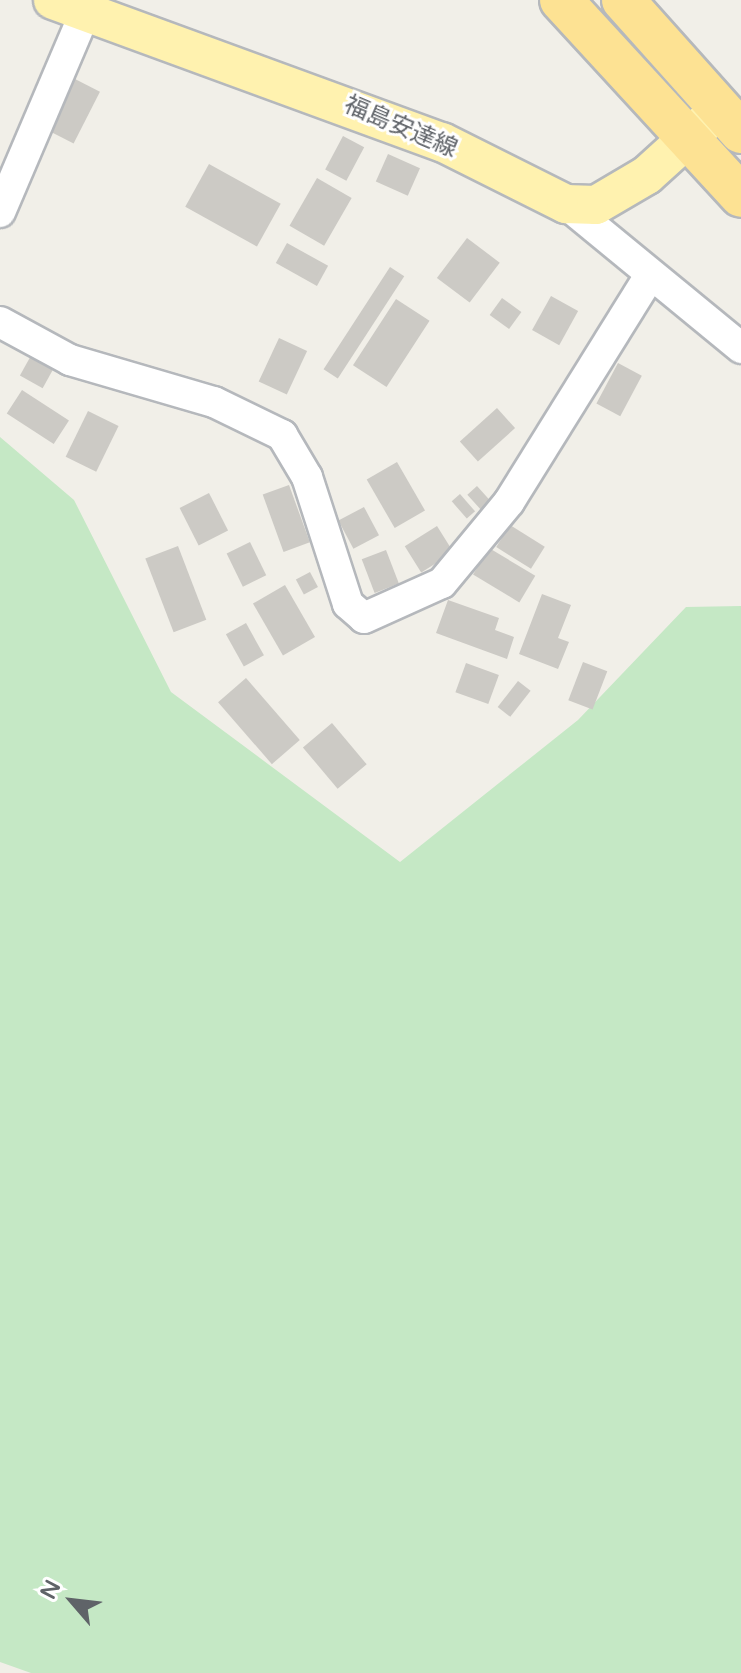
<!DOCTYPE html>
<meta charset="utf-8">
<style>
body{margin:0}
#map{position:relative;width:741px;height:1673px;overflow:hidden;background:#f1efe8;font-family:"Varela Round","Noto Sans JP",sans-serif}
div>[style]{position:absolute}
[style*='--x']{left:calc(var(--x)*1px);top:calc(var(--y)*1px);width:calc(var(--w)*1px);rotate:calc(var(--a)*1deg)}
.green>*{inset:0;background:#c5e8c5}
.building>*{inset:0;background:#cccac5;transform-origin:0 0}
.roads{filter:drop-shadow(2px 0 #b5b8bc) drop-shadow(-2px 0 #b5b8bc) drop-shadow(0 2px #b5b8bc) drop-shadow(0 -2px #b5b8bc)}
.minor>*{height:30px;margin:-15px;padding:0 15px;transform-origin:15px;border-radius:15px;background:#fff}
.major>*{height:38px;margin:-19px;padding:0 19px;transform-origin:19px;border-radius:19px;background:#fff2af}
.highway>*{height:42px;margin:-21px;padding:0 21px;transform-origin:21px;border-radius:21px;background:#fde293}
span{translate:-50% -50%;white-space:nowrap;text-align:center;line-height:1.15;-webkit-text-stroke:6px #fff;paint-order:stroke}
.street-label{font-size:24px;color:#5f6368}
.north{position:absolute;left:32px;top:1561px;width:80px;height:80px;-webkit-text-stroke:6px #fff;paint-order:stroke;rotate:298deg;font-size:22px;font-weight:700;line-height:32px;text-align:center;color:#5f6368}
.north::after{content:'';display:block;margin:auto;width:28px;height:36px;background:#5f6368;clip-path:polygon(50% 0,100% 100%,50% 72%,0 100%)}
</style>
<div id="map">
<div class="green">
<div style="clip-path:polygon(0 437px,74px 500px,171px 692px,400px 862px,578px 720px,686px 607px,741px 606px,741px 1673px,31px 1673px,0 1662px)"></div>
</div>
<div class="building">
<div style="left:75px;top:79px;width:28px;height:58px;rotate:27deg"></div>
<div style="left:343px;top:136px;width:24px;height:38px;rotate:28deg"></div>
<div style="left:388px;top:154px;width:35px;height:30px;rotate:24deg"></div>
<div style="left:209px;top:164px;width:82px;height:49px;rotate:29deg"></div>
<div style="left:317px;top:178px;width:40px;height:55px;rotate:30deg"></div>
<div style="left:467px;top:238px;width:41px;height:50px;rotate:37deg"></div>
<div style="left:287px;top:243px;width:47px;height:23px;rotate:29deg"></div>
<div style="left:390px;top:267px;width:17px;height:122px;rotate:33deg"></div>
<div style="left:551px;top:296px;width:31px;height:39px;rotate:29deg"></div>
<div style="left:502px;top:298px;width:24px;height:21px;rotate:36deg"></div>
<div style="left:396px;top:299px;width:40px;height:79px;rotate:33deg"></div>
<div style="left:279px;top:338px;width:31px;height:48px;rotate:25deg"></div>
<div style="left:33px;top:352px;width:26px;height:27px;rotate:29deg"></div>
<div style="left:618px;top:363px;width:27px;height:46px;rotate:28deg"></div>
<div style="left:22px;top:390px;width:56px;height:28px;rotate:33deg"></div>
<div style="left:497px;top:408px;width:27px;height:50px;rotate:48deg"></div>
<div style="left:88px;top:411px;width:34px;height:51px;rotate:26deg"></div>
<div style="left:397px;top:462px;width:56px;height:35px;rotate:60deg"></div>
<div style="left:289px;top:485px;width:61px;height:28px;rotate:70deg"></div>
<div style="left:477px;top:486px;width:28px;height:13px;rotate:48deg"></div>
<div style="left:209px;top:493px;width:42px;height:33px;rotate:63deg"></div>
<div style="left:460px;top:494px;width:23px;height:11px;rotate:49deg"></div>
<div style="left:364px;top:507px;width:32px;height:29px;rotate:62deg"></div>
<div style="left:510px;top:525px;width:41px;height:26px;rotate:32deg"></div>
<div style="left:437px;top:526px;width:31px;height:38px;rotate:58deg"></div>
<div style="left:250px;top:542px;width:37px;height:26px;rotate:64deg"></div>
<div style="left:178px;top:546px;width:79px;height:35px;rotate:69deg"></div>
<div style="left:489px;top:548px;width:54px;height:31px;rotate:31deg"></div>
<div style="left:386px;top:550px;width:36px;height:26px;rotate:69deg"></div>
<div style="left:310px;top:572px;width:17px;height:16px;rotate:62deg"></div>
<div style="left:285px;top:585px;width:60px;height:37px;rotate:60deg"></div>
<div style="clip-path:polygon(542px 594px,571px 605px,558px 638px,569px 642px,558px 669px,519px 654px)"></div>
<div style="clip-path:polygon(448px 600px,499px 618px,495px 630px,514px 637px,507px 659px,436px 633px)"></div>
<div style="left:246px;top:623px;width:37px;height:23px;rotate:61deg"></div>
<div style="left:583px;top:662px;width:26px;height:41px;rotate:21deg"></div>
<div style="left:466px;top:663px;width:35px;height:31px;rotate:20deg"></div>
<div style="left:246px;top:678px;width:82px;height:37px;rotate:49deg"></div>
<div style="left:518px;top:681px;width:16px;height:33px;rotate:38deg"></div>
<div style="left:332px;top:723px;width:54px;height:38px;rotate:50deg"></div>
</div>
<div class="roads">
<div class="minor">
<div style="--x:566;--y:204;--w:227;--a:39.4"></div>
<div style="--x:0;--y:212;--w:220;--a:-66.9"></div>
<div style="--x:0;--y:322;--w:80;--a:28.5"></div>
<div style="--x:70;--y:360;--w:150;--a:16.3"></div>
<div style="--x:214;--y:402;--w:76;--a:25.9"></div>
<div style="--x:282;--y:435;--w:49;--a:59.2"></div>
<div style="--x:307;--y:477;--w:133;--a:72.1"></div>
<div style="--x:348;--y:604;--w:21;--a:41"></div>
<div style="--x:364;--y:618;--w:85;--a:-24.2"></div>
<div style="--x:442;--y:583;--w:105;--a:-50.4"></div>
<div style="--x:509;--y:502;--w:265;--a:-58.1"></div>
</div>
<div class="major">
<div style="--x:53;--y:0;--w:414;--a:20.1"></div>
<div style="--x:442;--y:142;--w:139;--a:26.6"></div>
<div style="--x:566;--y:204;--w:30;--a:2"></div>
<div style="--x:596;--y:205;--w:59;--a:-30.5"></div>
<div style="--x:647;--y:175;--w:100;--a:-42.2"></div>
</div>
<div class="highway">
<div style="--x:561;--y:0;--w:266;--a:47.4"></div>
<div style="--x:623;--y:0;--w:177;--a:48.2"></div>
</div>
</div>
<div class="street-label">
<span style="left:401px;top:127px;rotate:23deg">福島安達線</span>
</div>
<div class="north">N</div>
</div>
